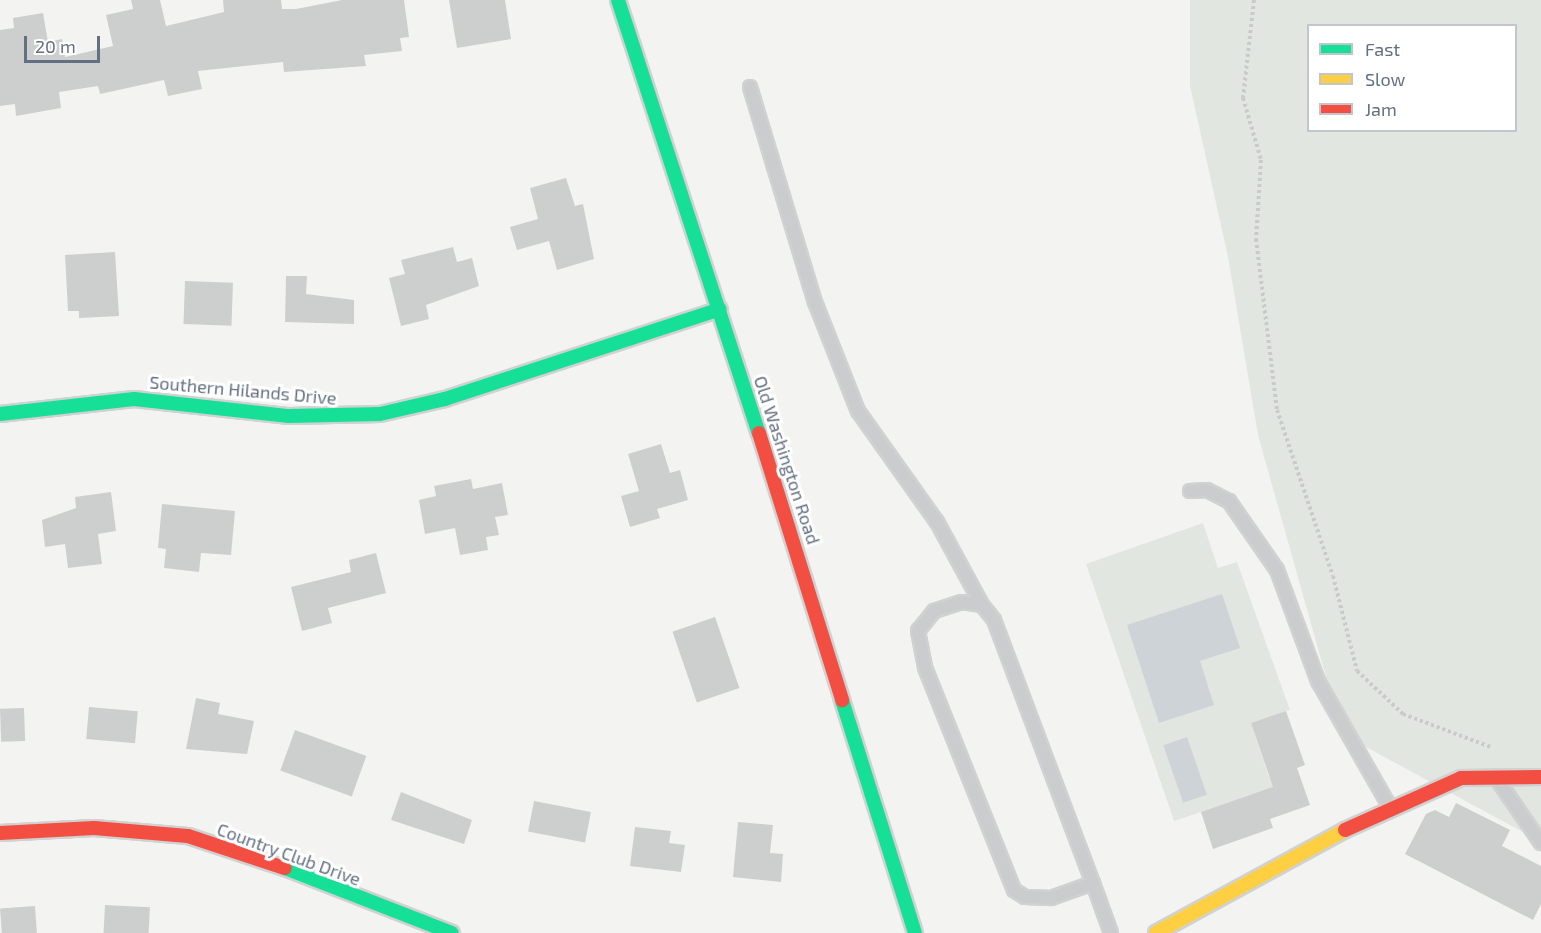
<!DOCTYPE html>
<style>
body{margin:0}
#map{position:relative;width:1541px;height:933px;overflow:hidden;background:#f3f4f1;font-family:"Exo 2",sans-serif}
div>[style]{position:absolute}
[style*='--x']{left:calc(var(--x)*1px);top:calc(var(--y)*1px);width:calc(var(--w)*1px);rotate:calc(var(--a)*1deg)}
.green>*{inset:0;background:#e2e6e0}
.water>*{inset:0;background:#cdd3d7;transform-origin:0 0}
.building>*{inset:0;background:#cdcfcf;transform-origin:0 0}
.path>*{height:4px;margin-top:-2px;transform-origin:0;background:repeating-linear-gradient(90deg,#c9caca 0 3px,transparent 0 6px)}
.roads{filter:drop-shadow(2px 0 #d0d2d1) drop-shadow(-2px 0 #d0d2d1) drop-shadow(0 2px #d0d2d1) drop-shadow(0 -2px #d0d2d1)}
.lane>*{height:12px;margin:-6px;padding:0 6px;transform-origin:6px;border-radius:6px;background:#cbcccd}
.fast>*{height:14px;margin:-7px;padding:0 7px;transform-origin:7px;border-radius:7px;background:#16e098}
.slow>*{height:14px;margin:-7px;padding:0 7px;transform-origin:7px;border-radius:7px;background:#ffcf43}
.jam>*{height:14px;margin:-7px;padding:0 7px;transform-origin:7px;border-radius:7px;background:#f24e42}
span{translate:-50% -50%;white-space:nowrap;text-align:center;line-height:1.15;-webkit-text-stroke:6px #fff;paint-order:stroke}
.street-label{font-size:18px;color:#637082}
.legend{position:absolute;left:1307px;top:24px;width:210px;height:108px;box-sizing:border-box;background:#fff;border:2px solid #c1c6cd;margin:0;padding:8px 10px;list-style:none;font-size:18px;color:#637082}
.legend li{display:flex;align-items:center;gap:12px;height:30px}
.legend b{width:30px;border:2px solid #c1c6cd}
.scale{position:absolute;left:24px;top:36px;width:76px;height:27px;box-sizing:border-box;border:3px solid #637082;border-top:0;padding-left:8px;font-size:18px;line-height:21px;white-space:nowrap;color:#637082;-webkit-text-stroke:4px #fff;paint-order:stroke}
</style>
<div id="map">
<div class="green">
<div style="clip-path:polygon(evenodd,1190px 0,1541px 0,1541px 842px,1342px 734px,1258px 435px,1228px 257px,1190px 86px,1190px 0,1308px 26px,1516px 26px,1516px 130px,1308px 130px,1308px 26px)"></div>
<div style="clip-path:polygon(1203px 523px,1218px 568px,1237px 562px,1290px 710px,1251px 723px,1269px 777px,1285px 792px,1260px 792px,1174px 821px,1086px 564px)"></div>
</div>
<div class="water">
<div style="clip-path:polygon(1222px 594px,1240px 648px,1200px 661px,1214px 705px,1159px 723px,1127px 625px)"></div>
<div style="left:1187px;top:737px;width:61px;height:25px;rotate:71deg"></div>
</div>
<div class="building">
<div style="clip-path:polygon(131px 0,160px 0,166px 26px,224px 12px,223px 0,281px 0,282px 9px,296px 9px,342px 0,404px 0,409px 37px,400px 38px,402px 51px,364px 55px,366px 66px,284px 72px,283px 62px,198px 71px,202px 89px,168px 96px,164px 80px,100px 94px,98px 86px,59px 92px,61px 108px,16px 116px,15px 104px,0 106px,0 30px,14px 28px,13px 18px,43px 13px,48px 42px,62px 39px,65px 57px,113px 46px,106px 15px,133px 9px)"></div>
<div style="clip-path:polygon(449px 0,505px 0,511px 39px,457px 48px)"></div>
<div style="clip-path:polygon(566px 178px,575px 206px,583px 204px,594px 259px,557px 270px,549px 241px,517px 250px,510px 227px,538px 219px,530px 188px)"></div>
<div style="clip-path:polygon(453px 247px,457px 262px,472px 258px,479px 286px,426px 305px,429px 319px,401px 326px,389px 278px,405px 274px,401px 260px)"></div>
<div style="clip-path:polygon(115px 252px,119px 316px,79px 318px,79px 311px,68px 311px,65px 255px)"></div>
<div style="clip-path:polygon(286px 276px,307px 276px,306px 294px,354px 300px,354px 324px,285px 322px)"></div>
<div style="left:185px;top:281px;width:48px;height:43px;rotate:2deg"></div>
<div style="clip-path:polygon(661px 444px,670px 473px,680px 470px,688px 500px,657px 509px,660px 518px,630px 527px,621px 496px,639px 491px,628px 454px)"></div>
<div style="clip-path:polygon(471px 479px,473px 489px,502px 483px,508px 515px,495px 517px,499px 535px,486px 537px,488px 550px,460px 555px,455px 528px,425px 534px,419px 500px,436px 496px,434px 486px)"></div>
<div style="clip-path:polygon(111px 492px,116px 531px,98px 534px,102px 564px,68px 568px,65px 544px,45px 547px,42px 520px,76px 508px,75px 497px)"></div>
<div style="clip-path:polygon(162px 504px,235px 511px,231px 555px,201px 553px,199px 572px,164px 568px,166px 549px,158px 548px)"></div>
<div style="clip-path:polygon(376px 553px,386px 593px,328px 608px,332px 623px,302px 631px,291px 587px,351px 572px,349px 560px)"></div>
<div style="left:715px;top:617px;width:75px;height:45px;rotate:71deg"></div>
<div style="clip-path:polygon(196px 698px,220px 703px,218px 714px,254px 721px,247px 754px,186px 749px)"></div>
<div style="left:89px;top:707px;width:49px;height:32px;rotate:5deg"></div>
<div style="left:24px;top:708px;width:33px;height:24px;rotate:88deg"></div>
<div style="clip-path:polygon(1286px 711px,1305px 765px,1297px 768px,1310px 805px,1270px 819px,1273px 828px,1213px 849px,1201px 812px,1273px 787px,1251px 723px)"></div>
<div style="left:295px;top:730px;width:76px;height:43px;rotate:20deg"></div>
<div style="clip-path:polygon(401px 792px,472px 820px,464px 844px,391px 820px)"></div>
<div style="left:534px;top:801px;width:58px;height:31px;rotate:11deg"></div>
<div style="clip-path:polygon(1456px 803px,1510px 830px,1502px 846px,1541px 866px,1541px 904px,1533px 920px,1405px 854px,1426px 814px,1435px 810px,1449px 817px)"></div>
<div style="clip-path:polygon(738px 822px,773px 825px,770px 853px,783px 854px,781px 882px,733px 877px)"></div>
<div style="clip-path:polygon(635px 827px,671px 831px,669px 843px,685px 845px,681px 872px,630px 866px)"></div>
<div style="left:105px;top:905px;width:45px;height:28px;rotate:3deg"></div>
<div style="left:35px;top:906px;width:27px;height:35px;rotate:86deg"></div>
</div>
<div class="path">
<div style="--x:1254;--y:0;--w:99;--a:96.4"></div>
<div style="--x:1243;--y:98;--w:65;--a:73.8"></div>
<div style="--x:1261;--y:160;--w:79;--a:93.6"></div>
<div style="--x:1256;--y:239;--w:172;--a:83"></div>
<div style="--x:1277;--y:410;--w:175;--a:71.4"></div>
<div style="--x:1333;--y:576;--w:98;--a:75.8"></div>
<div style="--x:1357;--y:671;--w:63;--a:43.1"></div>
<div style="--x:1403;--y:714;--w:94;--a:20.6"></div>
</div>
<div class="roads">
<div class="lane">
<div style="--x:750;--y:87;--w:225;--a:73.2"></div>
<div style="--x:815;--y:302;--w:117;--a:68.5"></div>
<div style="--x:858;--y:411;--w:136;--a:54.6"></div>
<div style="--x:937;--y:522;--w:94;--a:61.5"></div>
<div style="--x:1190;--y:491;--w:17;--a:-3"></div>
<div style="--x:1207;--y:490;--w:25;--a:27"></div>
<div style="--x:1229;--y:501;--w:84;--a:55.2"></div>
<div style="--x:1277;--y:570;--w:118;--a:69.7"></div>
<div style="--x:1318;--y:681;--w:147;--a:60.3"></div>
<div style="--x:1499;--y:782;--w:74;--a:55.5"></div>
<div style="--x:1093;--y:883;--w:45;--a:160.3"></div>
<div style="--x:1051;--y:898;--w:26;--a:-178"></div>
<div style="--x:1025;--y:897;--w:13;--a:-148"></div>
<div style="--x:1014;--y:890;--w:240;--a:-111.8"></div>
<div style="--x:925;--y:667;--w:37;--a:-101"></div>
<div style="--x:918;--y:631;--w:26;--a:-51"></div>
<div style="--x:934;--y:611;--w:29;--a:-18"></div>
<div style="--x:962;--y:602;--w:20;--a:9"></div>
<div style="--x:982;--y:605;--w:19;--a:51"></div>
<div style="--x:994;--y:620;--w:281;--a:69.4"></div>
<div style="--x:1093;--y:883;--w:53;--a:70.2"></div>
</div>
<div class="fast">
<div style="--x:618;--y:0;--w:455;--a:72"></div>
<div style="--x:0;--y:414;--w:135;--a:-6.4"></div>
<div style="--x:134;--y:399;--w:156;--a:6.3"></div>
<div style="--x:289;--y:416;--w:91;--a:-1.3"></div>
<div style="--x:380;--y:414;--w:67;--a:-13"></div>
<div style="--x:445;--y:399;--w:289;--a:-18.1"></div>
<div style="--x:842;--y:700;--w:244;--a:72.6"></div>
<div style="--x:285;--y:868;--w:179;--a:21.3"></div>
</div>
<div class="slow">
<div style="--x:1156;--y:933;--w:215;--a:-28.6"></div>
</div>
<div class="jam">
<div style="--x:759;--y:433;--w:280;--a:72.7"></div>
<div style="--x:1345;--y:830;--w:127;--a:-24.1"></div>
<div style="--x:1461;--y:778;--w:80;--a:-0.7"></div>
<div style="--x:0;--y:833;--w:94;--a:-3"></div>
<div style="--x:94;--y:828;--w:94;--a:4.9"></div>
<div style="--x:188;--y:836;--w:102;--a:18.3"></div>
</div>
</div>
<div class="street-label">
<span style="left:243px;top:390px;rotate:5deg">Southern Hilands Drive</span>
<span style="left:787px;top:460px;rotate:72deg">Old Washington Road</span>
<span style="left:289px;top:854px;rotate:20deg">Country Club Drive</span>
</div>
<ul class="legend">
<li><b style="height:8px;background:#16e098"></b>Fast</li>
<li><b style="height:8px;background:#ffcf43"></b>Slow</li>
<li><b style="height:8px;background:#f24e42"></b>Jam</li>
</ul>
<div class="scale">20 m</div>
</div>
